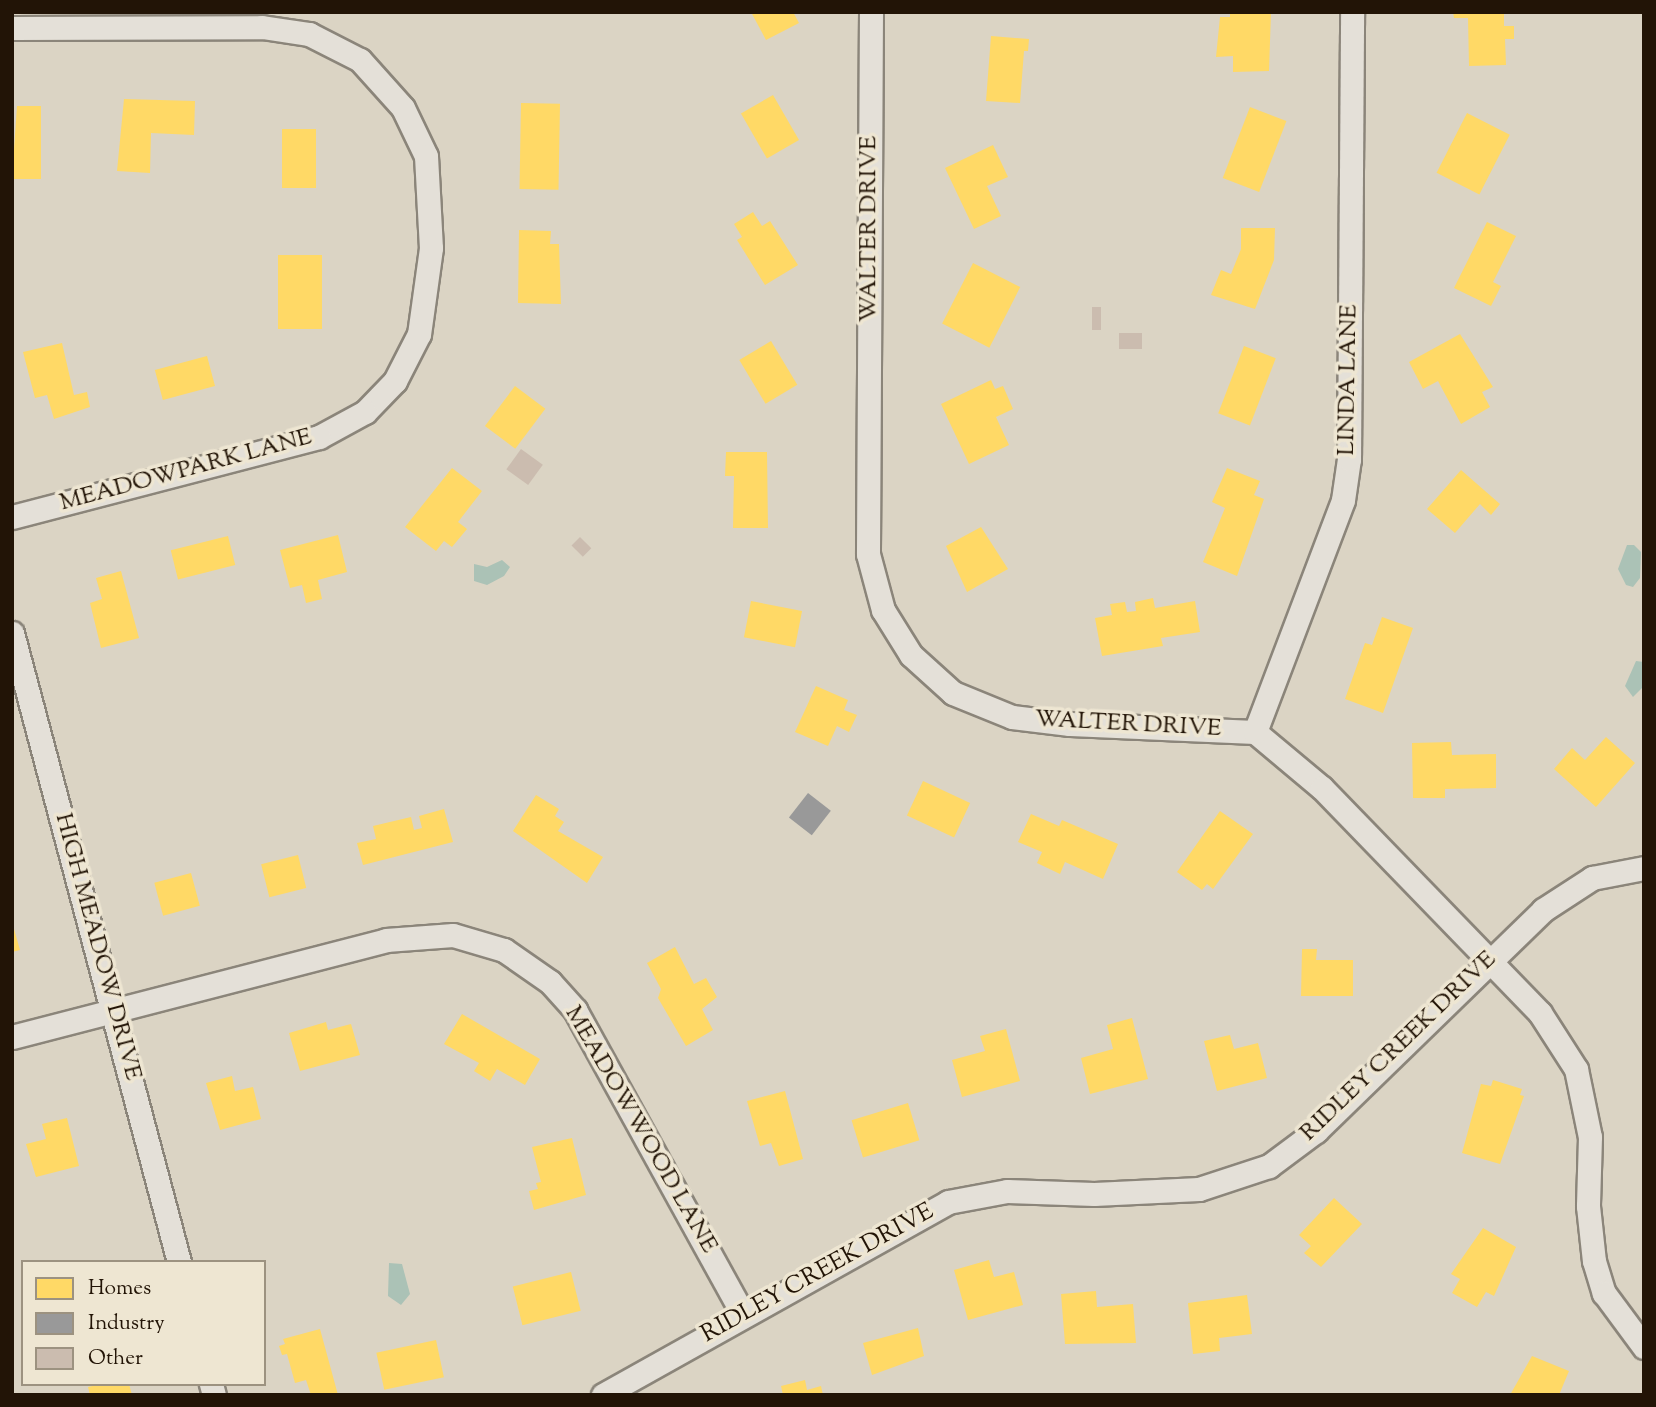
<!DOCTYPE html>
<style>
body{margin:0}
#map{position:relative;width:1656px;height:1407px;overflow:hidden;background:#dbd4c4;font-family:"Sorts Mill Goudy",serif}
div>[style]{position:absolute}
[style*='--x']{left:calc(var(--x)*1px);top:calc(var(--y)*1px);width:calc(var(--w)*1px);rotate:calc(var(--a)*1deg)}
.water>*{inset:0;background:#abc2b6}
.homes>*{inset:0;background:#ffd966;transform-origin:0 0}
.industry>*{inset:0;background:#999;transform-origin:0 0}
.building>*{inset:0;background:#cbbcaf;transform-origin:0 0}
.roads{filter:drop-shadow(2px 0 #8b857a) drop-shadow(-2px 0 #8b857a) drop-shadow(0 2px #8b857a) drop-shadow(0 -2px #8b857a)}
.minor>*{height:23px;margin:-11.5px;padding:0 11.5px;transform-origin:11.5px;border-radius:11.5px;background:#e4e0d8}
span{translate:-50% -50%;white-space:nowrap;text-align:center;line-height:1.15;-webkit-text-stroke:7px #eee6d2;paint-order:stroke}
.street-label{font-size:24px;color:#221406}
.frame{position:absolute;inset:0;border:14px solid #221406;pointer-events:none}
.legend{position:absolute;left:21px;top:1260px;width:245px;height:126px;box-sizing:border-box;background:#eee6d2;border:2px solid #9c9280;margin:0;padding:9px 12px;list-style:none;font-size:21px;color:#221406}
.legend li{display:flex;align-items:center;gap:14px;height:35px}
.legend b{width:35px;border:2px solid #9c9280}
</style>
<div id="map">
<div class="water">
<div style="clip-path:polygon(1627px 545px,1634px 545px,1641px 552px,1640px 578px,1633px 587px,1626px 585px,1618px 569px)"></div>
<div style="clip-path:polygon(502px 560px,510px 567px,504px 576px,487px 585px,474px 581px,474px 564px,487px 567px)"></div>
<div style="clip-path:polygon(1636px 661px,1644px 662px,1644px 686px,1633px 697px,1625px 686px)"></div>
<div style="clip-path:polygon(389px 1263px,402px 1264px,410px 1294px,401px 1305px,388px 1296px)"></div>
</div>
<div class="homes">
<div style="clip-path:polygon(751px 12px,793px 12px,799px 23px,766px 40px)"></div>
<div style="clip-path:polygon(1230px 12px,1271px 12px,1269px 71px,1233px 72px,1233px 56px,1216px 57px,1220px 17px,1230px 17px)"></div>
<div style="clip-path:polygon(1453px 12px,1504px 12px,1504px 26px,1514px 26px,1514px 39px,1505px 39px,1506px 65px,1469px 66px,1468px 18px,1454px 18px)"></div>
<div style="clip-path:polygon(991px 36px,1029px 39px,1028px 51px,1024px 51px,1020px 103px,986px 101px)"></div>
<div style="left:773px;top:95px;width:52px;height:37px;rotate:60deg"></div>
<div style="clip-path:polygon(124px 99px,195px 101px,194px 135px,151px 133px,150px 173px,117px 171px)"></div>
<div style="left:521px;top:103px;width:39px;height:86px;rotate:1deg"></div>
<div style="clip-path:polygon(17px 106px,41px 106px,41px 179px,12px 179px)"></div>
<div style="left:1250px;top:107px;width:39px;height:76px;rotate:21deg"></div>
<div style="left:1467px;top:113px;width:48px;height:67px;rotate:27deg"></div>
<div style="left:282px;top:129px;width:34px;height:59px"></div>
<div style="clip-path:polygon(993px 145px,1008px 177px,987px 186px,1001px 216px,974px 229px,945px 168px)"></div>
<div style="clip-path:polygon(753px 212px,762px 226px,770px 221px,798px 265px,765px 285px,737px 240px,742px 237px,734px 224px)"></div>
<div style="clip-path:polygon(1487px 222px,1516px 236px,1493px 282px,1501px 286px,1491px 306px,1454px 288px)"></div>
<div style="clip-path:polygon(1241px 228px,1275px 228px,1274px 260px,1255px 309px,1211px 295px,1221px 270px,1231px 274px,1241px 249px)"></div>
<div style="clip-path:polygon(519px 230px,551px 231px,550px 244px,559px 244px,561px 304px,518px 303px)"></div>
<div style="left:278px;top:255px;width:44px;height:74px"></div>
<div style="left:973px;top:263px;width:53px;height:68px;rotate:27deg"></div>
<div style="clip-path:polygon(1460px 334px,1493px 387px,1482px 392px,1490px 407px,1461px 424px,1438px 381px,1423px 389px,1409px 362px)"></div>
<div style="left:771px;top:341px;width:51px;height:37px;rotate:59deg"></div>
<div style="clip-path:polygon(62px 343px,74px 395px,87px 392px,90px 407px,54px 419px,47px 395px,35px 398px,23px 352px)"></div>
<div style="left:1244px;top:346px;width:34px;height:72px;rotate:21deg"></div>
<div style="left:207px;top:356px;width:31px;height:54px;rotate:75deg"></div>
<div style="clip-path:polygon(991px 380px,995px 389px,1003px 386px,1013px 409px,996px 417px,1009px 445px,969px 464px,941px 404px)"></div>
<div style="left:515px;top:386px;width:38px;height:50px;rotate:37deg"></div>
<div style="clip-path:polygon(726px 452px,767px 452px,768px 528px,733px 528px,734px 476px,725px 476px)"></div>
<div style="clip-path:polygon(452px 468px,482px 491px,458px 522px,467px 529px,452px 547px,444px 541px,436px 551px,405px 527px)"></div>
<div style="clip-path:polygon(1227px 468px,1260px 481px,1254px 495px,1264px 499px,1237px 576px,1203px 562px,1225px 508px,1212px 502px)"></div>
<div style="clip-path:polygon(1461px 470px,1500px 504px,1491px 515px,1480px 504px,1455px 533px,1427px 509px)"></div>
<div style="clip-path:polygon(981px 527px,1008px 569px,967px 592px,946px 546px)"></div>
<div style="clip-path:polygon(338px 535px,347px 572px,318px 580px,322px 599px,306px 603px,302px 585px,290px 588px,280px 550px)"></div>
<div style="left:228px;top:536px;width:30px;height:59px;rotate:76deg"></div>
<div style="clip-path:polygon(121px 571px,139px 638px,101px 648px,90px 603px,102px 599px,96px 578px)"></div>
<div style="clip-path:polygon(1153px 598px,1155px 608px,1195px 601px,1200px 632px,1161px 638px,1163px 646px,1102px 656px,1095px 618px,1112px 615px,1110px 604px,1125px 602px,1127px 612px,1136px 611px,1135px 602px)"></div>
<div style="left:751px;top:601px;width:52px;height:37px;rotate:11deg"></div>
<div style="clip-path:polygon(1382px 617px,1413px 628px,1383px 713px,1345px 699px,1365px 643px,1372px 645px)"></div>
<div style="clip-path:polygon(816px 686px,848px 700px,844px 710px,857px 715px,849px 732px,837px 726px,828px 746px,795px 732px)"></div>
<div style="clip-path:polygon(1606px 737px,1635px 763px,1596px 807px,1554px 769px,1572px 748px,1585px 760px)"></div>
<div style="clip-path:polygon(1451px 742px,1452px 755px,1496px 754px,1496px 788px,1445px 789px,1445px 798px,1413px 798px,1412px 743px)"></div>
<div style="left:923px;top:781px;width:52px;height:38px;rotate:25deg"></div>
<div style="clip-path:polygon(536px 795px,559px 809px,555px 816px,564px 822px,558px 831px,603px 857px,587px 883px,513px 831px)"></div>
<div style="clip-path:polygon(444px 809px,453px 842px,363px 865px,357px 843px,376px 839px,373px 826px,411px 817px,414px 830px,422px 828px,419px 816px)"></div>
<div style="clip-path:polygon(1220px 811px,1253px 834px,1213px 889px,1207px 884px,1202px 890px,1177px 872px)"></div>
<div style="clip-path:polygon(1031px 814px,1059px 826px,1062px 820px,1118px 844px,1103px 879px,1065px 862px,1060px 874px,1037px 863px,1042px 852px,1018px 842px)"></div>
<div style="left:298px;top:855px;width:34px;height:38px;rotate:76deg"></div>
<div style="left:191px;top:873px;width:34px;height:38px;rotate:75deg"></div>
<div style="clip-path:polygon(12px 922px,20px 950px,12px 952px)"></div>
<div style="clip-path:polygon(675px 947px,694px 984px,706px 978px,717px 997px,702px 1009px,713px 1030px,686px 1046px,658px 998px,661px 989px,647px 963px)"></div>
<div style="clip-path:polygon(1302px 949px,1317px 949px,1316px 960px,1353px 960px,1353px 996px,1301px 996px)"></div>
<div style="clip-path:polygon(462px 1014px,540px 1059px,525px 1085px,497px 1069px,490px 1081px,474px 1071px,479px 1063px,444px 1044px)"></div>
<div style="clip-path:polygon(1132px 1018px,1148px 1079px,1090px 1094px,1081px 1058px,1113px 1049px,1107px 1025px)"></div>
<div style="clip-path:polygon(326px 1022px,328px 1030px,351px 1024px,360px 1055px,300px 1071px,289px 1033px)"></div>
<div style="clip-path:polygon(1006px 1029px,1020px 1081px,962px 1097px,952px 1060px,985px 1051px,980px 1036px)"></div>
<div style="clip-path:polygon(1230px 1035px,1234px 1049px,1258px 1043px,1267px 1078px,1217px 1091px,1204px 1041px)"></div>
<div style="clip-path:polygon(232px 1076px,235px 1091px,253px 1087px,261px 1119px,220px 1130px,206px 1083px)"></div>
<div style="clip-path:polygon(1493px 1080px,1522px 1089px,1520px 1095px,1524px 1096px,1500px 1164px,1462px 1153px,1481px 1084px,1491px 1086px)"></div>
<div style="clip-path:polygon(785px 1091px,803px 1159px,779px 1166px,771px 1143px,760px 1146px,747px 1101px)"></div>
<div style="left:908px;top:1103px;width:39px;height:59px;rotate:73deg"></div>
<div style="clip-path:polygon(67px 1118px,79px 1166px,36px 1177px,26px 1144px,46px 1139px,42px 1124px)"></div>
<div style="clip-path:polygon(572px 1138px,586px 1195px,534px 1210px,529px 1191px,538px 1189px,536px 1183px,541px 1182px,532px 1147px)"></div>
<div style="clip-path:polygon(1334px 1198px,1362px 1224px,1321px 1267px,1304px 1253px,1311px 1246px,1299px 1235px)"></div>
<div style="clip-path:polygon(1483px 1228px,1516px 1247px,1494px 1296px,1486px 1292px,1477px 1307px,1452px 1293px,1460px 1279px,1451px 1274px)"></div>
<div style="clip-path:polygon(989px 1260px,994px 1277px,1014px 1272px,1023px 1305px,968px 1320px,954px 1270px)"></div>
<div style="left:571px;top:1272px;width:40px;height:60px;rotate:76deg"></div>
<div style="clip-path:polygon(1096px 1291px,1097px 1307px,1133px 1304px,1136px 1343px,1065px 1344px,1061px 1294px)"></div>
<div style="clip-path:polygon(1247px 1295px,1252px 1334px,1219px 1338px,1220px 1351px,1193px 1354px,1188px 1303px)"></div>
<div style="clip-path:polygon(918px 1328px,924px 1356px,872px 1375px,863px 1343px)"></div>
<div style="clip-path:polygon(320px 1329px,338px 1395px,311px 1395px,306px 1380px,295px 1383px,287px 1354px,282px 1355px,279px 1346px,285px 1344px,283px 1339px)"></div>
<div style="left:436px;top:1340px;width:38px;height:61px;rotate:78deg"></div>
<div style="clip-path:polygon(1532px 1356px,1569px 1371px,1559px 1395px,1510px 1395px)"></div>
<div style="clip-path:polygon(805px 1380px,807px 1390px,821px 1386px,823px 1395px,783px 1395px,781px 1386px)"></div>
<div style="clip-path:polygon(102px 1384px,129px 1384px,132px 1395px,90px 1395px,88px 1387px)"></div>
</div>
<div class="industry">
<div style="left:808px;top:793px;width:29px;height:31px;rotate:38deg"></div>
</div>
<div class="building">
<div style="left:1092px;top:307px;width:9px;height:23px"></div>
<div style="left:1119px;top:333px;width:23px;height:16px"></div>
<div style="left:521px;top:449px;width:27px;height:25px;rotate:36deg"></div>
<div style="left:580px;top:537px;width:16px;height:12px;rotate:45deg"></div>
</div>
<div class="roads">
<div class="minor">
<div style="--x:871;--y:12;--w:542;--a:90.32"></div>
<div style="--x:868;--y:554;--w:58;--a:75"></div>
<div style="--x:883;--y:610;--w:53;--a:58.1"></div>
<div style="--x:911;--y:655;--w:57;--a:42.1"></div>
<div style="--x:953;--y:693;--w:64;--a:22.1"></div>
<div style="--x:1012;--y:717;--w:58;--a:6.9"></div>
<div style="--x:1070;--y:724;--w:185;--a:2.5"></div>
<div style="--x:1255;--y:732;--w:87;--a:39.9"></div>
<div style="--x:1322;--y:788;--w:313;--a:45.9"></div>
<div style="--x:1540;--y:1013;--w:67;--a:57.3"></div>
<div style="--x:1576;--y:1069;--w:69;--a:78.4"></div>
<div style="--x:1590;--y:1137;--w:69;--a:91.7"></div>
<div style="--x:1588;--y:1206;--w:55;--a:83.8"></div>
<div style="--x:1594;--y:1261;--w:34;--a:73"></div>
<div style="--x:1604;--y:1293;--w:67;--a:53.5"></div>
<div style="--x:12;--y:28;--w:250;--a:-0.2"></div>
<div style="--x:262;--y:27;--w:48;--a:8.5"></div>
<div style="--x:309;--y:34;--w:57;--a:27"></div>
<div style="--x:360;--y:60;--w:64;--a:48.1"></div>
<div style="--x:403;--y:108;--w:53;--a:64.4"></div>
<div style="--x:426;--y:156;--w:92;--a:86.9"></div>
<div style="--x:431;--y:248;--w:87;--a:97.9"></div>
<div style="--x:419;--y:334;--w:53;--a:117.1"></div>
<div style="--x:395;--y:381;--w:43;--a:134.1"></div>
<div style="--x:365;--y:412;--w:52;--a:151.5"></div>
<div style="--x:319;--y:437;--w:317;--a:165.4"></div>
<div style="--x:12;--y:633;--w:651;--a:75.13"></div>
<div style="--x:1255;--y:732;--w:248;--a:-69.2"></div>
<div style="--x:1343;--y:500;--w:41;--a:-81.7"></div>
<div style="--x:1349;--y:459;--w:447;--a:-89.6"></div>
<div style="--x:12;--y:1037;--w:386;--a:-14.5"></div>
<div style="--x:386;--y:940;--w:67;--a:-4.3"></div>
<div style="--x:453;--y:935;--w:53;--a:16.4"></div>
<div style="--x:504;--y:950;--w:56;--a:34.8"></div>
<div style="--x:550;--y:982;--w:38;--a:48"></div>
<div style="--x:575;--y:1010;--w:347;--a:61.1"></div>
<div style="--x:211;--y:1384;--w:11;--a:75"></div>
<div style="--x:603;--y:1395;--w:395;--a:-29.2"></div>
<div style="--x:948;--y:1202;--w:60;--a:-10.6"></div>
<div style="--x:1007;--y:1191;--w:87;--a:2"></div>
<div style="--x:1094;--y:1194;--w:105;--a:-2.7"></div>
<div style="--x:1199;--y:1189;--w:74;--a:-18.2"></div>
<div style="--x:1269;--y:1166;--w:59;--a:-36.7"></div>
<div style="--x:1316;--y:1131;--w:317;--a:-44.2"></div>
<div style="--x:1543;--y:910;--w:59;--a:-33.1"></div>
<div style="--x:1592;--y:878;--w:53;--a:-10.9"></div>
</div>
</div>
<div class="street-label">
<span style="left:870px;top:229px;rotate:-90deg">WALTER DRIVE</span>
<span style="left:1349px;top:380px;rotate:-89deg">LINDA LANE</span>
<span style="left:186px;top:471px;rotate:-15deg">MEADOWPARK LANE</span>
<span style="left:1128px;top:725px;rotate:3deg">WALTER DRIVE</span>
<span style="left:97px;top:947px;rotate:75deg">HIGH MEADOW DRIVE</span>
<span style="left:1399px;top:1047px;rotate:-44deg">RIDLEY CREEK DRIVE</span>
<span style="left:640px;top:1130px;rotate:60deg">MEADOWWOOD LANE</span>
<span style="left:818px;top:1274px;rotate:-29deg">RIDLEY CREEK DRIVE</span>
</div>
<div class="frame"></div>
<ul class="legend">
<li><b style="height:19px;background:#ffd966"></b>Homes</li>
<li><b style="height:19px;background:#999"></b>Industry</li>
<li><b style="height:19px;background:#cbbcaf"></b>Other</li>
</ul>
</div>
